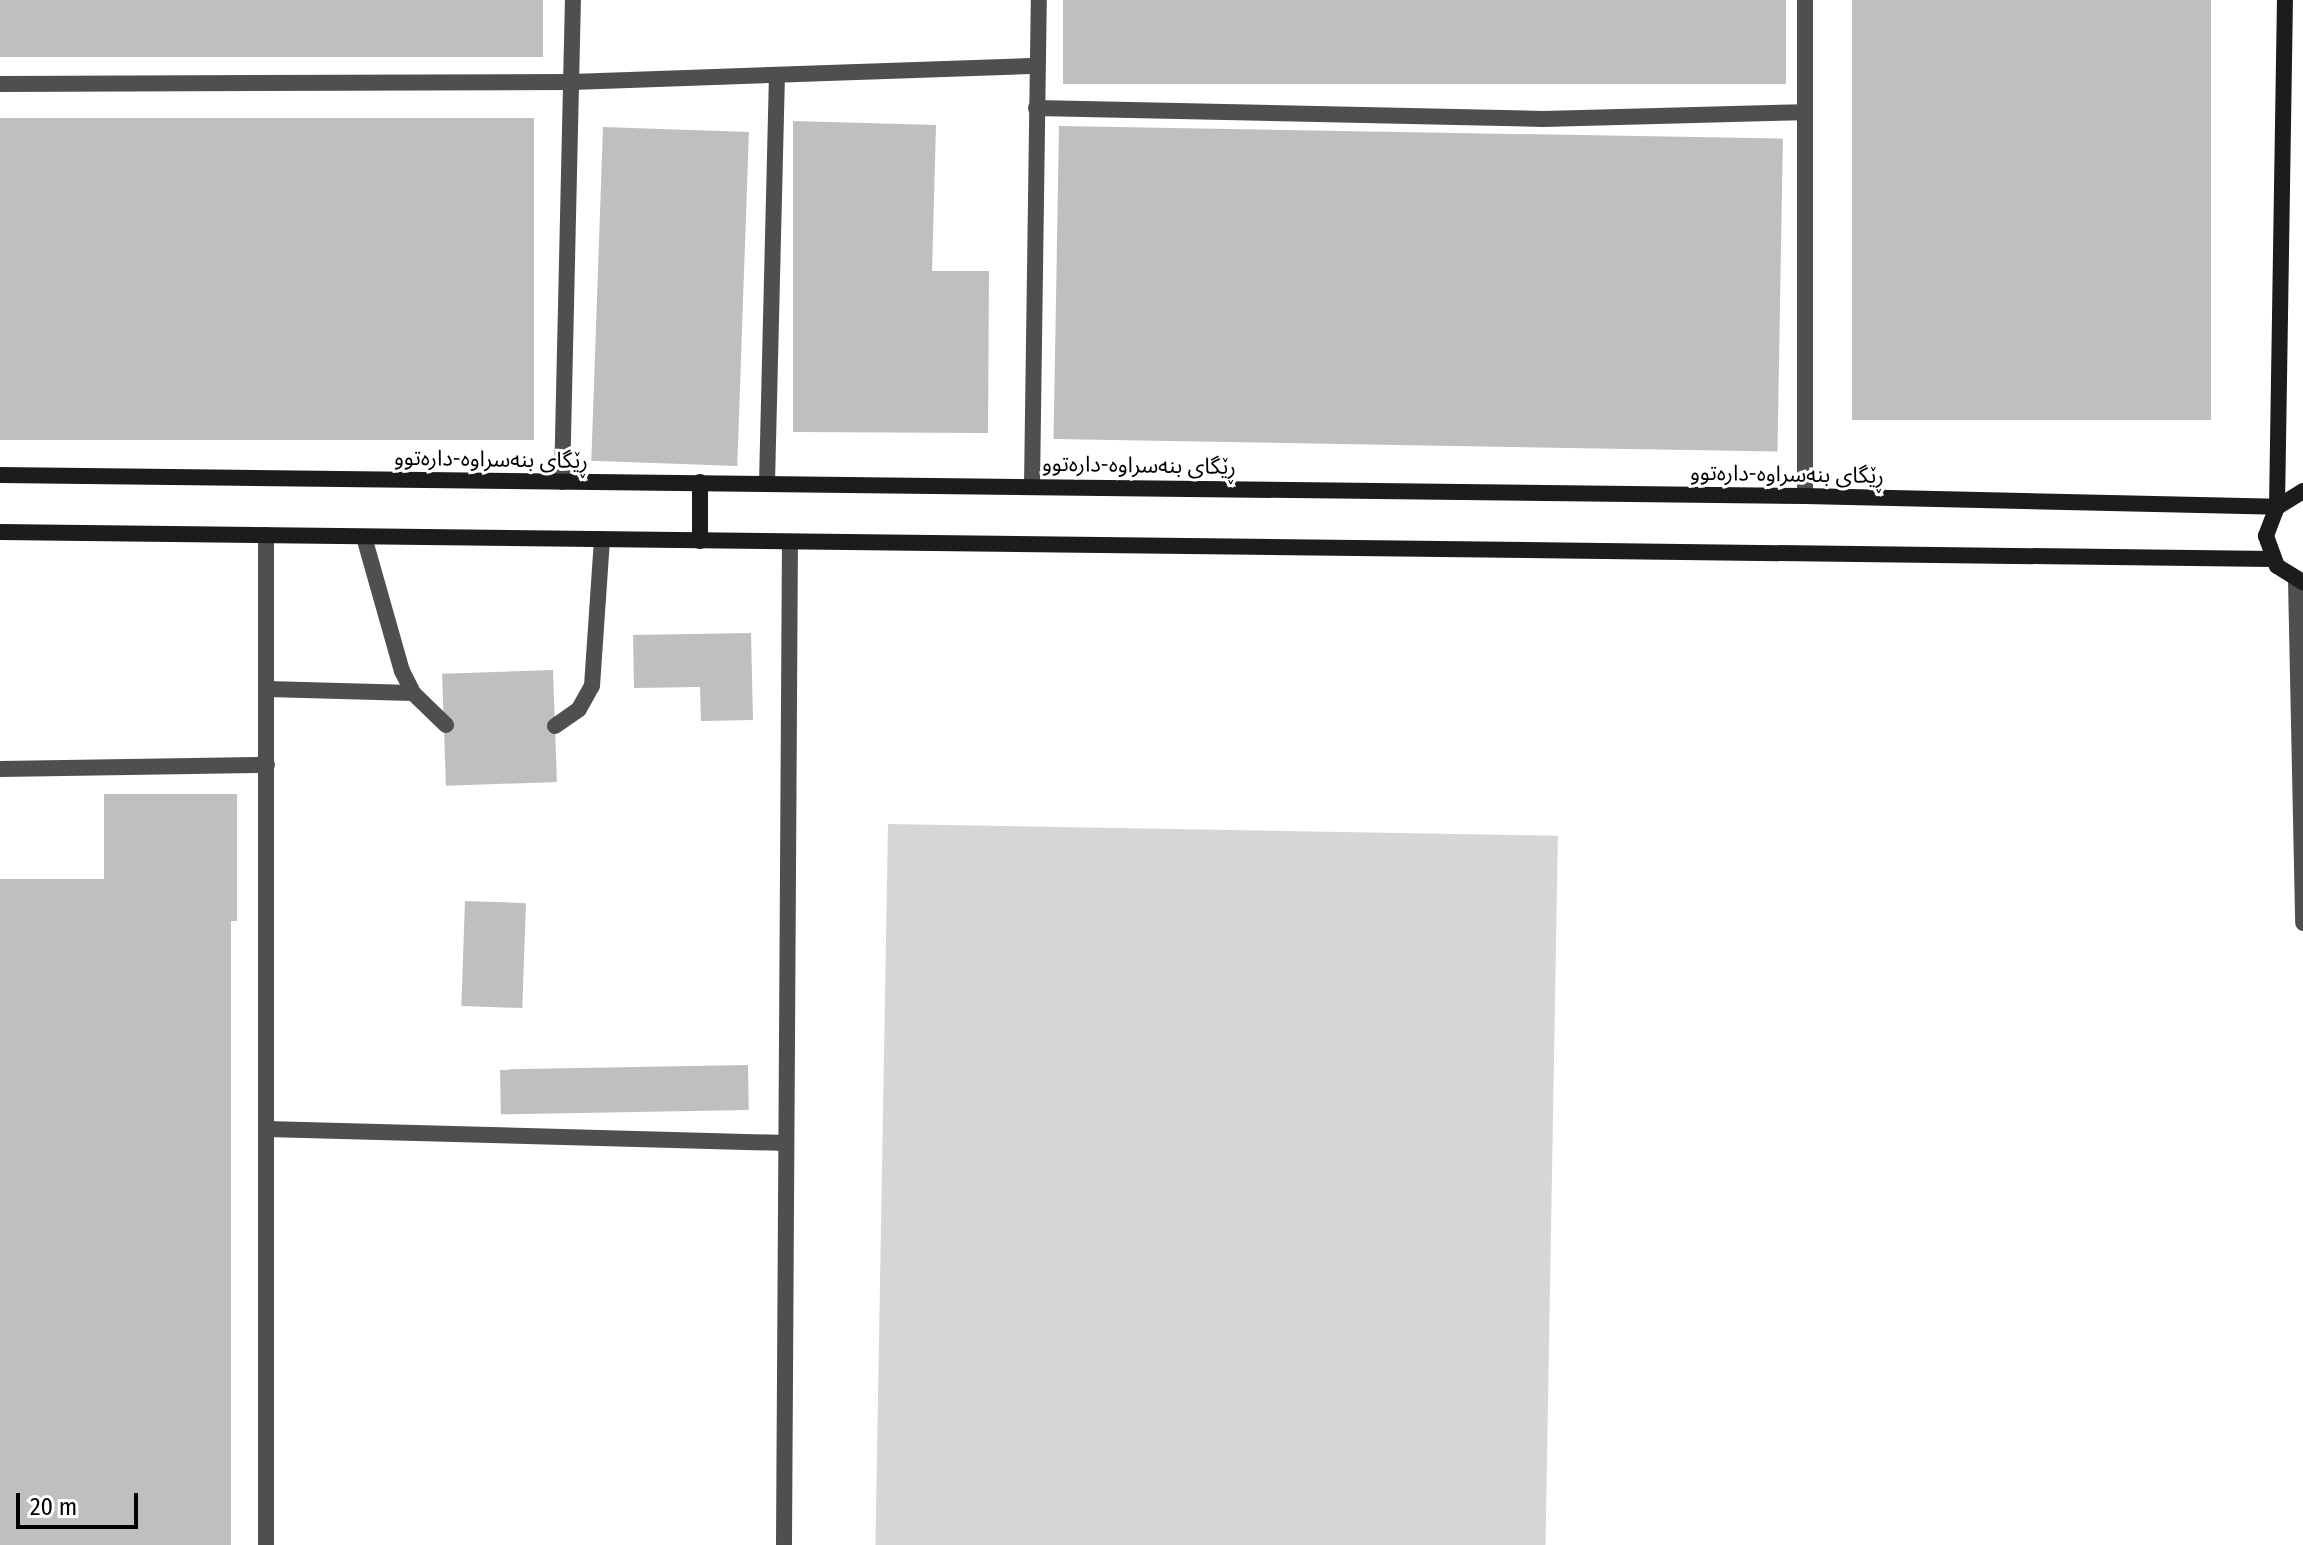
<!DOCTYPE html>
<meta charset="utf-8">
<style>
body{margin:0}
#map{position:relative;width:2303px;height:1545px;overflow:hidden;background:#fff;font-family:"Fira Sans Condensed","Noto Sans Arabic",sans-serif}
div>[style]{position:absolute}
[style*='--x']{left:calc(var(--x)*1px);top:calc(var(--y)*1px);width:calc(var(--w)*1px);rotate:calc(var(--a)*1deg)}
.green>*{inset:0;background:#d6d6d6;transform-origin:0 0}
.building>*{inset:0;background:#bfbfbf;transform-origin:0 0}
.lane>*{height:16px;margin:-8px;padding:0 8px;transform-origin:8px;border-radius:8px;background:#4f4f4f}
.street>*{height:16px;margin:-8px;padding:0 8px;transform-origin:8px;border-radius:8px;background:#4f4f4f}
.secondary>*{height:16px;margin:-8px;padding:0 8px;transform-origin:8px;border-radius:8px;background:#1c1c1c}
span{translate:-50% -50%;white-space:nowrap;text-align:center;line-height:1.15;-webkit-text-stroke:6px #fff;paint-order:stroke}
.street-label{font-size:22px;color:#000}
.scale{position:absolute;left:16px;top:1493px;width:122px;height:36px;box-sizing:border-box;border:4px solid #000;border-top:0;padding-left:10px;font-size:24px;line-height:28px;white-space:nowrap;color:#000;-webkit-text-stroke:6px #fff;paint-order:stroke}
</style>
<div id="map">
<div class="green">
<div style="left:888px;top:824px;width:670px;height:721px;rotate:1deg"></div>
</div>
<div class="building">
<div style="left:0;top:0;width:543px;height:57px"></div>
<div style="left:1063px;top:0;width:723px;height:84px"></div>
<div style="left:1852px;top:0;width:359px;height:420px"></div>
<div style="left:0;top:118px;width:534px;height:322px"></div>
<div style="clip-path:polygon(793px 121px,936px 125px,932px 271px,989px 271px,988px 433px,793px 432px)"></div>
<div style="left:1059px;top:126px;width:724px;height:313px;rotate:1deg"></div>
<div style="left:603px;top:127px;width:146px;height:334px;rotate:2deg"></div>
<div style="clip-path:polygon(751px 633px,753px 720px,701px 721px,700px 687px,634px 688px,633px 635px)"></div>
<div style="left:553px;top:670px;width:112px;height:111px;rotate:88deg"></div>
<div style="clip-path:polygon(104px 794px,237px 794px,237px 921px,231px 921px,231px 1545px,0 1545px,0 879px,104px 879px)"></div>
<div style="left:465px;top:901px;width:61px;height:105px;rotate:2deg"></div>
<div style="left:748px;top:1065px;width:45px;height:248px;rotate:89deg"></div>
</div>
<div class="lane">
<div style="--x:364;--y:537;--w:139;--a:74.2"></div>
<div style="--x:402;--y:671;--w:25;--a:63"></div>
<div style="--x:413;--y:693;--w:46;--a:44.1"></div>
<div style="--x:267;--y:689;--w:146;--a:1.6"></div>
<div style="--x:555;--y:726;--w:29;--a:-35"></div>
<div style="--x:579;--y:709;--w:26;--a:-61"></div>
<div style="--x:592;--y:686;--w:147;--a:-86.1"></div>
<div style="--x:266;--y:1129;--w:520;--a:1.54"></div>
</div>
<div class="street">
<div style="--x:1805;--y:0;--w:496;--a:90"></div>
<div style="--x:0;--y:84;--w:572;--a:-0.2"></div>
<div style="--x:572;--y:82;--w:465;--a:-2"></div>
<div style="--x:1036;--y:108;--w:507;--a:1.24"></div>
<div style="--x:1543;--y:119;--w:261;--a:-1.5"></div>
<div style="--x:562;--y:482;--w:482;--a:-88.7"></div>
<div style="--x:767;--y:483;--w:407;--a:-88.6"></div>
<div style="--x:1032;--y:486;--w:486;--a:-89.2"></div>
<div style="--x:2296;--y:580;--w:343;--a:88.8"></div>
<div style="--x:0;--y:769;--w:267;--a:-0.9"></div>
<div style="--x:266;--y:1545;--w:1010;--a:-90"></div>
<div style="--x:784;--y:1545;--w:1003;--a:-89.66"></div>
</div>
<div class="secondary">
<div style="--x:0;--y:475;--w:1805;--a:0.67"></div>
<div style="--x:1805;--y:496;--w:472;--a:1.3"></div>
<div style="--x:700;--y:482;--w:59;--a:90"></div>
<div style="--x:2303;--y:491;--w:31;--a:148"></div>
<div style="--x:2277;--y:507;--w:31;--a:111"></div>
<div style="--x:2266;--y:536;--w:32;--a:70"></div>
<div style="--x:2277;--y:566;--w:31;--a:32"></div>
<div style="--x:2277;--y:507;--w:507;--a:-89.1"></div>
<div style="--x:0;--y:532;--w:2273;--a:0.68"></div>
</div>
<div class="street-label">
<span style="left:491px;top:459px;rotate:1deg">ڕێگای بنەسراوە-دارەتوو</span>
<span style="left:1139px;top:465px;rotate:1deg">ڕێگای بنەسراوە-دارەتوو</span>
<span style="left:1787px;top:474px;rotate:1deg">ڕێگای بنەسراوە-دارەتوو</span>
</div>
<div class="scale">20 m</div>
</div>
